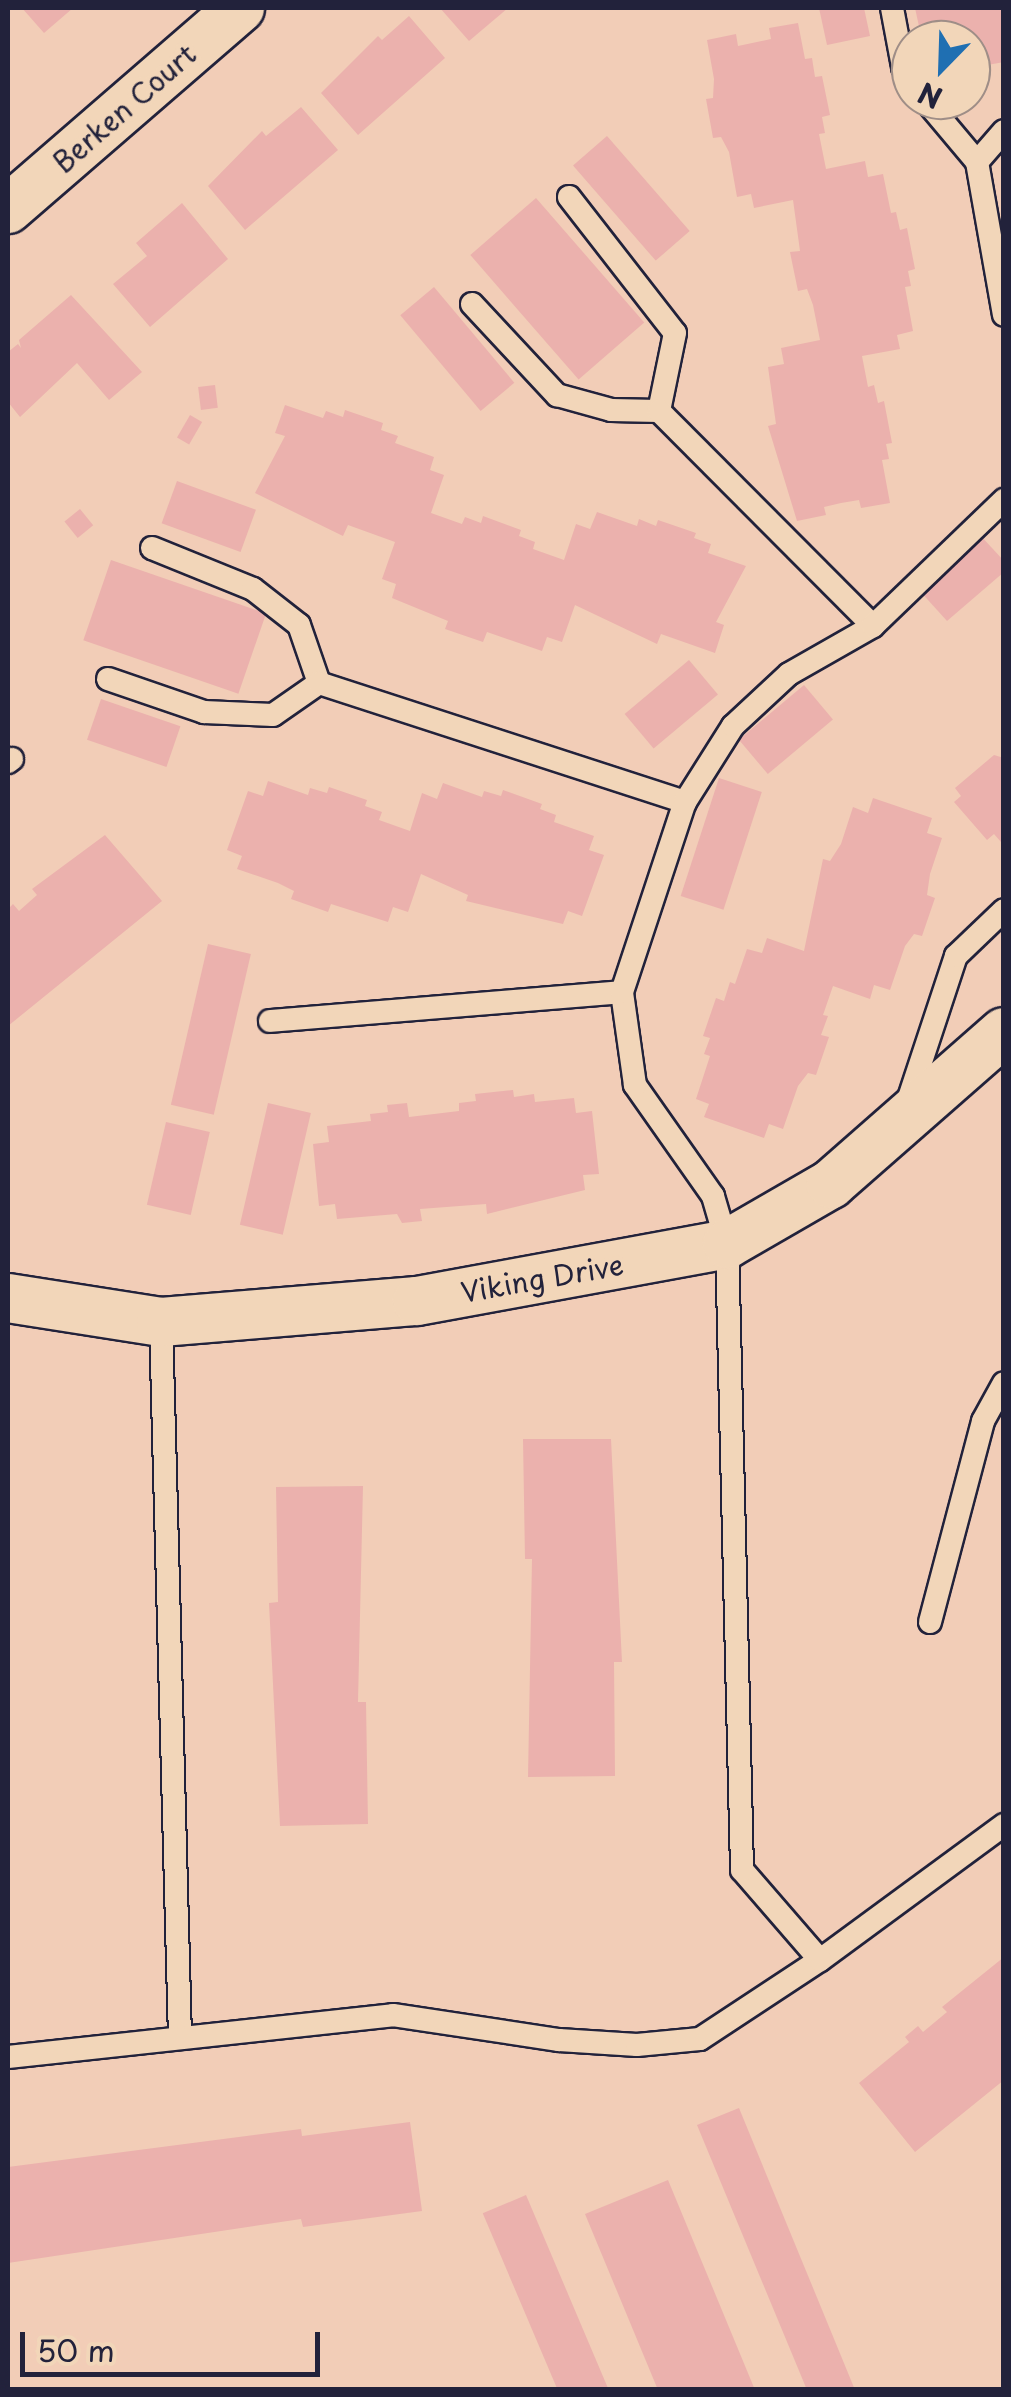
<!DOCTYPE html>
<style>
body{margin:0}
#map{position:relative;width:1011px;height:2397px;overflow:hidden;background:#f2cdb7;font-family:"Playpen Sans",sans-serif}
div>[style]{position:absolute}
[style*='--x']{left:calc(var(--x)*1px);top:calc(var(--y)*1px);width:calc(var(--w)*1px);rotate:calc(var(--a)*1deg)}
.building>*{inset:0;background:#ebb1ad;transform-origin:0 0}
.roads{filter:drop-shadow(2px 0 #22223b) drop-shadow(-2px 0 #22223b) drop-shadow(0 2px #22223b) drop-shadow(0 -2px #22223b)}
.lane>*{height:22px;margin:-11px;padding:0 11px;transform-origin:11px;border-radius:11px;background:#f2d6b9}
.street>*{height:48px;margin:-24px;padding:0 24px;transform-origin:24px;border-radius:24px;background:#f2d6b9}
span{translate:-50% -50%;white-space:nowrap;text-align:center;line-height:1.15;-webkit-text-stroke:9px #f2d6b9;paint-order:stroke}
.street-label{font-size:28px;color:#22223b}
.frame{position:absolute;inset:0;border:10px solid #22223b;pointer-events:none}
.north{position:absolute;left:891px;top:20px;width:100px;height:100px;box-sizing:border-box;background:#f2d6b9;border:2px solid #9f8e87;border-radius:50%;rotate:203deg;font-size:28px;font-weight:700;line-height:40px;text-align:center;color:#22223b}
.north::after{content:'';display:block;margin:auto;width:35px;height:45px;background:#1f6fb2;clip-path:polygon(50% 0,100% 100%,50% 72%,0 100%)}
.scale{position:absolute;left:20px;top:2332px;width:300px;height:45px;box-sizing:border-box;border:5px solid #22223b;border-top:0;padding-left:12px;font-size:30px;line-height:35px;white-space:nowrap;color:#22223b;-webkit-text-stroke:8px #f2d6b9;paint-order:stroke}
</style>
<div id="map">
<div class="building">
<div style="clip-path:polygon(22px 8px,73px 8px,44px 33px)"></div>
<div style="clip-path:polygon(440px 8px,508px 8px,469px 41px)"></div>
<div style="clip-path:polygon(819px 8px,864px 8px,870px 36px,827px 45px)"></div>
<div style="clip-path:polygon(915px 8px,1003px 8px,1004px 62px,971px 68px,971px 40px,922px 40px)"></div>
<div style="clip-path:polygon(409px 16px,445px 58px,358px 135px,321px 93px,378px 36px,382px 40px)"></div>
<div style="clip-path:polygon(798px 23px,805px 59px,812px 58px,815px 77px,822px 76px,830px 115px,822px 117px,825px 133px,819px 134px,826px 169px,865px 161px,868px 177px,883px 174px,891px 213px,896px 212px,900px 230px,907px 228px,915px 269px,908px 271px,911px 286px,905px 287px,913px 331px,897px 335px,900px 349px,862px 356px,868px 387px,874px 385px,878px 403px,884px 401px,892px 443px,886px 444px,889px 459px,882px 460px,890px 503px,861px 508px,859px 500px,841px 503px,824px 507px,826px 515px,797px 521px,768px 426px,776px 424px,768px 367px,784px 364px,781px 348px,820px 340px,813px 305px,807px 289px,798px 291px,792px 262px,790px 252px,800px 251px,793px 200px,754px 208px,751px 194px,737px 197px,729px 152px,721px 137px,713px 138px,706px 99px,713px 98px,714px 79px,707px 40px,736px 34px,738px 46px,771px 39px,769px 28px)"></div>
<div style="clip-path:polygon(301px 107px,338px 150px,245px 230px,208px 186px,262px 131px,266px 136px)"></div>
<div style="left:607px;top:136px;width:126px;height:45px;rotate:49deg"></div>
<div style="left:536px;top:198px;width:165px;height:87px;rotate:49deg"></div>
<div style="clip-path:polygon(182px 203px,228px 259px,150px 327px,113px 284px,147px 256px,136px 243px)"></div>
<div style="left:434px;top:287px;width:125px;height:44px;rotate:50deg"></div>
<div style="clip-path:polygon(71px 295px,142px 372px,109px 400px,77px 363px,20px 417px,8px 402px,8px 352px,18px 344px,21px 348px,19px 340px)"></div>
<div style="left:215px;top:385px;width:23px;height:17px;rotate:83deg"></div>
<div style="clip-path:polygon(285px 405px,323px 418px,326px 411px,343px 417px,345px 410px,383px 423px,381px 430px,398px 436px,395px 443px,434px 457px,430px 470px,444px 475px,431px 513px,462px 524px,465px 517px,481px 523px,483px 516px,521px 530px,519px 536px,535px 542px,533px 549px,564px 560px,576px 524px,590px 529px,597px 512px,637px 526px,639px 519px,656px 526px,658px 520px,696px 533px,694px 538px,711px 544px,708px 553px,746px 566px,716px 622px,724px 625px,715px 653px,661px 634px,657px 644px,575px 605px,562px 642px,547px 637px,542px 651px,487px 632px,483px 642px,445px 629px,448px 621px,392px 598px,396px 584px,382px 579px,395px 542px,348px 525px,343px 536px,255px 493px,285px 436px,275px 433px)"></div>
<div style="left:190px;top:415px;width:14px;height:26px;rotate:30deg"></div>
<div style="left:177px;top:481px;width:84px;height:45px;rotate:20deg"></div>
<div style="left:80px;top:509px;width:21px;height:20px;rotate:51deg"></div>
<div style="clip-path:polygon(980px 535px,1004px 561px,1004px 572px,947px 621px,918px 589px)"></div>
<div style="left:111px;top:560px;width:164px;height:85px;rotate:19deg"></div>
<div style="left:689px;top:660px;width:45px;height:84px;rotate:50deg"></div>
<div style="left:804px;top:685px;width:45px;height:85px;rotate:50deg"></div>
<div style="left:101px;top:699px;width:84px;height:43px;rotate:19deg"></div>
<div style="clip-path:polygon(994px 755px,1004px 758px,1001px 842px,994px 834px,987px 840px,954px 802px,961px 796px,955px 788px)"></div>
<div style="left:719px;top:778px;width:45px;height:124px;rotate:18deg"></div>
<div style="clip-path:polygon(268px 781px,308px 795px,310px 788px,327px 793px,329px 787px,367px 800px,365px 806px,382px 812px,379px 820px,410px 831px,422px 793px,437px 799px,443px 783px,482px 797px,484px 791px,501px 796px,503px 790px,542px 804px,540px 809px,556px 815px,554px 822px,594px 836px,589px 850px,604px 855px,582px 916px,568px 911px,563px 924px,466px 901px,468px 895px,421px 874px,408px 912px,393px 907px,388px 922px,331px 904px,328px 912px,291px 899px,294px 891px,278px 883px,237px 869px,242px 856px,227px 850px,248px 791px,263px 796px)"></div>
<div style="clip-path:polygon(873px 798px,932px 818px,927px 833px,942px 838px,930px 874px,927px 895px,935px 898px,922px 936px,914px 934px,905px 946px,890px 990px,874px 985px,870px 999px,833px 986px,823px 1015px,828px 1016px,821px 1035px,829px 1037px,816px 1075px,808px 1073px,798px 1086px,783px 1129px,769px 1124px,764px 1138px,704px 1117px,709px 1104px,696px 1099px,710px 1056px,704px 1054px,710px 1038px,703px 1036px,716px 998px,724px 1001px,730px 982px,735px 984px,747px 949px,762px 953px,767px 938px,804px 951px,823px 859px,830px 861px,841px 844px,853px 807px,868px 813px)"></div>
<div style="clip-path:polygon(105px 835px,162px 901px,8px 1026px,8px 909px,13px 904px,19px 911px,37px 895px,32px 889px)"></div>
<div style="left:208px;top:944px;width:44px;height:165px;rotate:13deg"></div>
<div style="clip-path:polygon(513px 1090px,514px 1097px,534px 1094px,535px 1102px,574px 1098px,576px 1113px,592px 1111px,599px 1174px,583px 1175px,585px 1190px,487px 1214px,486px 1204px,420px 1209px,422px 1221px,402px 1223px,397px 1214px,337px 1219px,335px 1204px,319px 1206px,313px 1144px,329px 1142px,327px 1126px,371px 1121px,370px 1114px,388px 1112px,387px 1105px,407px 1103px,409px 1117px,459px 1111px,459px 1103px,476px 1101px,475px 1094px)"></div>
<div style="left:268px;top:1103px;width:44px;height:125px;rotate:13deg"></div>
<div style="left:166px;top:1122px;width:45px;height:85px;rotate:13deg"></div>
<div style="clip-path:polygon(523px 1439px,611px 1439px,622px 1662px,614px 1662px,615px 1776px,528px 1777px,532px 1559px,525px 1559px)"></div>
<div style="clip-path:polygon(363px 1486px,358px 1702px,366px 1702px,368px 1824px,280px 1826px,269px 1603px,278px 1602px,276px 1487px)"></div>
<div style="clip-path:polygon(1004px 1957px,1004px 2080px,915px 2152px,859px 2083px,909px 2042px,905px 2037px,918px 2026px,923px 2032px,947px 2012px,942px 2007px)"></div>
<div style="clip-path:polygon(739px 2108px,832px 2334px,855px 2390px,807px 2390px,697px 2125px)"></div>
<div style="clip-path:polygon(410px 2122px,422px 2211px,303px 2227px,301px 2219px,8px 2263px,8px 2167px,301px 2129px,302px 2136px)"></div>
<div style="clip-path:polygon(668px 2180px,755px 2390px,658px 2390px,585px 2214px)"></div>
<div style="left:526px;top:2195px;width:211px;height:47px;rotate:67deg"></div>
</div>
<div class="roads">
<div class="lane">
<div style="--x:892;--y:8;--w:60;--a:79.4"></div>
<div style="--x:903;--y:67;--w:14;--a:56"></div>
<div style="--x:925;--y:100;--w:81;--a:50"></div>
<div style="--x:977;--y:162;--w:155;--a:80"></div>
<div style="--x:977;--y:162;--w:41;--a:-48.9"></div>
<div style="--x:569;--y:197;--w:172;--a:52.1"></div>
<div style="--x:675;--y:333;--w:80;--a:101.6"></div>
<div style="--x:472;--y:304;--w:125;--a:47"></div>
<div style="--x:557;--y:395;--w:56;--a:15.5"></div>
<div style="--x:611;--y:410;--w:48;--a:1.2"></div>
<div style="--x:659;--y:411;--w:303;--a:45.1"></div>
<div style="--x:152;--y:548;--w:109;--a:22.1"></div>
<div style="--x:253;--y:589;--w:58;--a:38"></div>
<div style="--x:299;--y:625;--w:61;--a:71"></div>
<div style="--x:108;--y:679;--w:102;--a:19"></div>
<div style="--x:204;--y:712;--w:69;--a:2.5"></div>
<div style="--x:273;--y:715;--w:56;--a:-34.8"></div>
<div style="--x:319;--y:683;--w:385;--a:18"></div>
<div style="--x:8;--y:762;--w:5;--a:-37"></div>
<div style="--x:270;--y:1021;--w:353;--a:-4.7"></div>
<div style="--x:907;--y:1104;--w:156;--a:-71.7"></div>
<div style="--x:956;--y:956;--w:66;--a:-43.8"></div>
<div style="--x:161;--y:1322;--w:715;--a:88.48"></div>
<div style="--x:930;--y:1622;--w:208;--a:-75.2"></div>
<div style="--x:983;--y:1421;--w:43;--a:-61.1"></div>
<div style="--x:820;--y:1960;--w:228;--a:-36.3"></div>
<div style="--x:8;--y:2057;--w:387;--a:-6.2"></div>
<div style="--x:393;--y:2015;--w:168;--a:8.6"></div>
<div style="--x:559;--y:2040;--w:78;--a:3.7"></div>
<div style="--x:637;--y:2045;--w:63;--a:-5.4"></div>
<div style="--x:700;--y:2039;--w:144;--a:-33.4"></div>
<div style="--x:820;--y:1960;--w:119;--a:-130.9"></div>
<div style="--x:742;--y:1870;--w:626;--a:-91.37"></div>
<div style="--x:727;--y:1244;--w:50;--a:-106.3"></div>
<div style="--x:713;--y:1196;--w:136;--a:-125.1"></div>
<div style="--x:635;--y:1085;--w:94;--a:-98"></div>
<div style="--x:622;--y:992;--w:200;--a:-71.7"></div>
<div style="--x:685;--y:802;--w:90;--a:-57.7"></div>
<div style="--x:733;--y:726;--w:76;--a:-42.9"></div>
<div style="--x:789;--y:674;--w:97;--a:-29.7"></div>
<div style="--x:873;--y:626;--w:182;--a:-43.9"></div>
</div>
<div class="street">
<div style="--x:8;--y:209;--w:307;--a:-40.9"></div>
<div style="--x:8;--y:1298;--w:155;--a:8.9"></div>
<div style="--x:161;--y:1322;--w:257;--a:-4.7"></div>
<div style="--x:417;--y:1301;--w:315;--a:-10.4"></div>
<div style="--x:727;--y:1244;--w:120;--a:-30"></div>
<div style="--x:831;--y:1184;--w:230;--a:-41.3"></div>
</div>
</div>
<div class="street-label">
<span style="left:124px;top:108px;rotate:-41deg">Berken Court</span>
<span style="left:542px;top:1278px;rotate:-10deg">Viking Drive</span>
</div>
<div class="frame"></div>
<div class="north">N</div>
<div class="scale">50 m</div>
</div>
